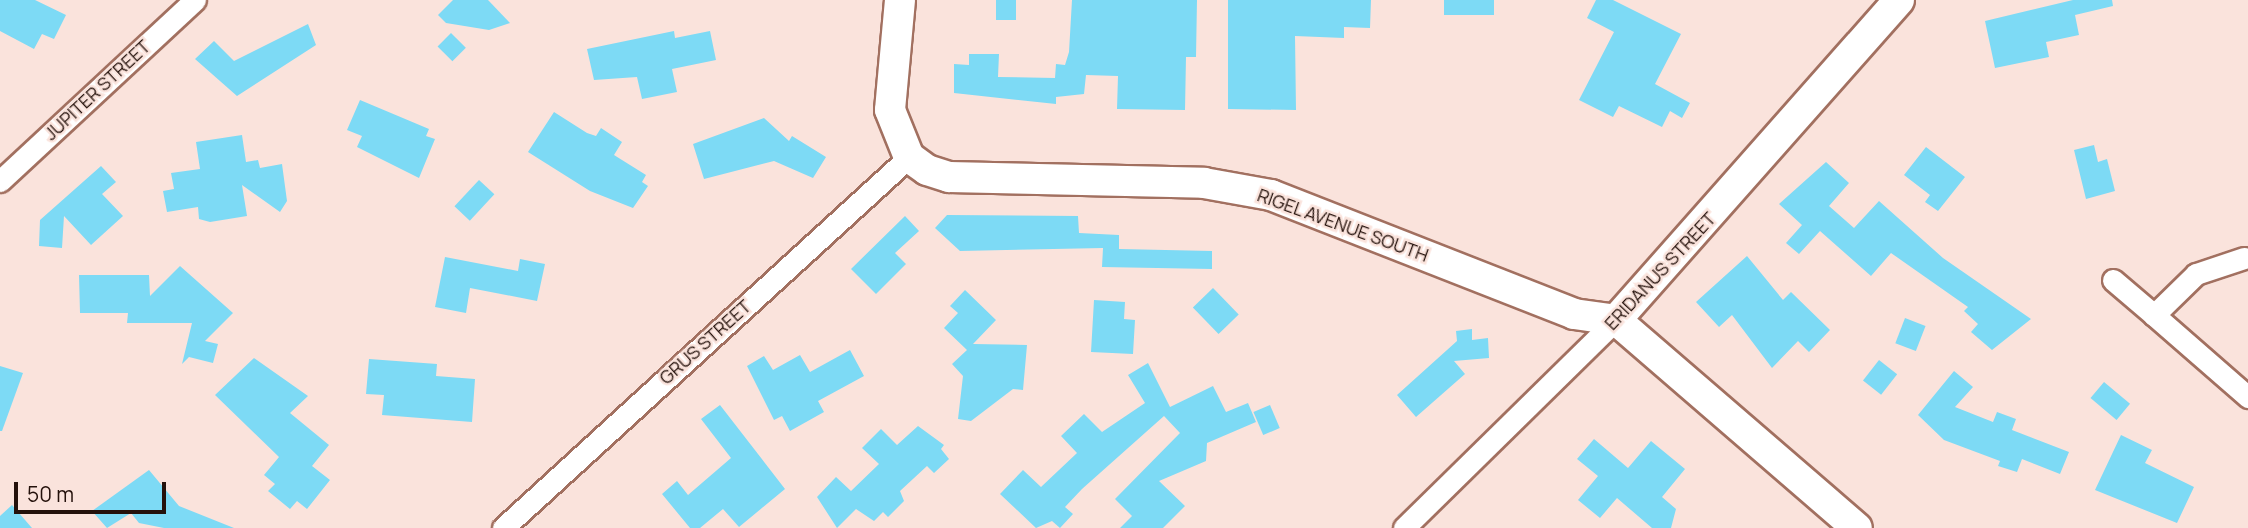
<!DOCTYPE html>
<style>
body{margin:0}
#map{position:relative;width:2248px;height:528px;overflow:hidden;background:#fae3dc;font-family:Manrope,sans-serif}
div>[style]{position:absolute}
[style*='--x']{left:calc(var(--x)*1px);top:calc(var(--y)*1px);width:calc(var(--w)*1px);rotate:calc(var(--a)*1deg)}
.building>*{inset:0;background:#7ddaf5;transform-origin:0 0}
.roads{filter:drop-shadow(2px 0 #a27060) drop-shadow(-2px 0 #a27060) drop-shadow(0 2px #a27060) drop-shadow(0 -2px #a27060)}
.street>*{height:21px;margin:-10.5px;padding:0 10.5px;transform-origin:10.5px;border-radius:10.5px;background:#fff}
.secondary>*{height:30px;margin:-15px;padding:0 15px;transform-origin:15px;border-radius:15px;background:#fff}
span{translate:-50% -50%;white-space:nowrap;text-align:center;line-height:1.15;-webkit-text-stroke:5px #fae3dc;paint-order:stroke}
.street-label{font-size:18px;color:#24110b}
.scale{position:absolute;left:14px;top:482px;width:152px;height:32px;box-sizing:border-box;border:4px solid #24110b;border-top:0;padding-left:9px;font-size:21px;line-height:24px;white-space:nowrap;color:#24110b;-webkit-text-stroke:5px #fae3dc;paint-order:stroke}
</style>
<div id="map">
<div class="building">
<div style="clip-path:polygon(0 0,35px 0,66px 15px,54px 39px,42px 34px,34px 49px,0 31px)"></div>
<div style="clip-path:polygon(453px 0,488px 0,510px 23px,489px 30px,446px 23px,438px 15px)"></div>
<div style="left:996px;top:0;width:20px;height:20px"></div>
<div style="clip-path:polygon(1072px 0,1197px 0,1196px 57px,1186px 57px,1185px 110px,1117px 109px,1118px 76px,1086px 75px,1084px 94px,1056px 97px,1056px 104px,954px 93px,954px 64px,969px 65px,969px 54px,999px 54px,998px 77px,1055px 78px,1056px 64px,1065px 65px,1069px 52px)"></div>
<div style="clip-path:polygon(1228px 0,1371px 0,1370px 28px,1344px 27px,1344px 38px,1295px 36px,1296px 110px,1228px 109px)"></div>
<div style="left:1444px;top:0;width:50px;height:15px"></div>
<div style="clip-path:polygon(1596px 0,1613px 0,1681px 34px,1655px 84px,1690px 103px,1682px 118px,1670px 111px,1662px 127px,1619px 106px,1613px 117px,1579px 100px,1614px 32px,1587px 18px)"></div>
<div style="clip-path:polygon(2073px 0,2112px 0,2113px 6px,2075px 15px,2079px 35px,2046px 42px,2049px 57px,1995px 68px,1985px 21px)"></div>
<div style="clip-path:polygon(308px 24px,316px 45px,237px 96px,195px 59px,214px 41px,234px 61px)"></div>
<div style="clip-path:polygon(674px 31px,675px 38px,710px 31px,716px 60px,672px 69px,677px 92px,642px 99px,637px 77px,594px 80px,587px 49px)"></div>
<div style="left:451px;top:33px;width:21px;height:19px;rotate:45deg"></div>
<div style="clip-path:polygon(360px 100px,429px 129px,426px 136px,435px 139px,419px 178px,357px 147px,362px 136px,347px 130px)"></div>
<div style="clip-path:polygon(554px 112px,587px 133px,596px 136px,601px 128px,622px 142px,614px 155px,646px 175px,642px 182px,648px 186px,633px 208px,590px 191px,528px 152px)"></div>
<div style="clip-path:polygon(764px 118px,789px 141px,792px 136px,826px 157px,813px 178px,774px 161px,704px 179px,693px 144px)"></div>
<div style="clip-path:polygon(242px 135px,246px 162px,258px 160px,260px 168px,282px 164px,287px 201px,280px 212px,242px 185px,247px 216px,210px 222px,199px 219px,198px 207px,167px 212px,163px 191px,174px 189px,171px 173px,200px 169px,196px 142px)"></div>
<div style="clip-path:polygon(2094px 145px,2098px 162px,2107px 159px,2115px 191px,2086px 199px,2074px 150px)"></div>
<div style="clip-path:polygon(1926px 147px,1965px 177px,1938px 211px,1925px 202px,1930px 195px,1904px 175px)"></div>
<div style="clip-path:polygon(1826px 162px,1849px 183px,1829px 206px,1854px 228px,1879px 201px,1943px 258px,2031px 319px,1992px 350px,1971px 332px,1978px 324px,1964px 311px,1968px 307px,1891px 253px,1871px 276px,1820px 231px,1799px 254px,1786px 243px,1802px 225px,1779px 204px)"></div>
<div style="clip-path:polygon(101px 166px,116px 182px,102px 194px,123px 216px,91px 245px,64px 216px,62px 248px,39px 246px,40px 220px)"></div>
<div style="left:479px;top:180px;width:21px;height:36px;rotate:43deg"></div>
<div style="clip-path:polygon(947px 215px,1078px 216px,1079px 233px,1119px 235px,1119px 249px,1212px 251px,1212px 269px,1102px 267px,1103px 248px,960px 251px,935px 228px)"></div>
<div style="clip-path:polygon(905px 216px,919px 231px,895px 253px,906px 264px,876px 294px,851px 269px)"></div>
<div style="clip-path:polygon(1747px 256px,1783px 300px,1791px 292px,1830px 330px,1809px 352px,1798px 341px,1772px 368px,1732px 315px,1719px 327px,1696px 302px)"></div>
<div style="clip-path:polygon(445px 257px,518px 271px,520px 259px,545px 264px,537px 301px,470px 288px,466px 313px,435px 307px)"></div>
<div style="clip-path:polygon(180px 266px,233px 313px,205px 341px,218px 344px,213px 363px,189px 357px,182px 364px,192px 323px,127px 323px,128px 313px,80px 313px,79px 275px,149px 275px,150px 296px)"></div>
<div style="left:1213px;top:288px;width:37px;height:28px;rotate:46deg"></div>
<div style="clip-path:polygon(965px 290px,996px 320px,973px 344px,1027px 345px,1023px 390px,1013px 389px,971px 421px,958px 419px,963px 376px,952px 364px,967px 350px,944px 328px,958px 313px,950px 306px)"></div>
<div style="clip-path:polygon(1094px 300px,1125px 302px,1124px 319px,1135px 320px,1133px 354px,1091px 352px)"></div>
<div style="left:1905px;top:318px;width:22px;height:27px;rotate:21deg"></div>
<div style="clip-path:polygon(1472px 329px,1472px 340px,1488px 338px,1489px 358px,1454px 361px,1465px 374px,1416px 417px,1397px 395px,1457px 341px,1456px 331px)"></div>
<div style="clip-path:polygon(850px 350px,864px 376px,818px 401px,824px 412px,790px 431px,782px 416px,774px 420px,747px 366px,764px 356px,773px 370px,800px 355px,810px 372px)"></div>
<div style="clip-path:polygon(254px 358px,308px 396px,290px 413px,329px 445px,312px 466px,330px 480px,307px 509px,297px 501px,290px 509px,268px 491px,275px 484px,264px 475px,279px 457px,215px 395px)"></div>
<div style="clip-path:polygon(369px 359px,437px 364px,436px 376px,475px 379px,472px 422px,382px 415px,384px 395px,366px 394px)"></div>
<div style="left:1879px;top:360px;width:23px;height:26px;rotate:38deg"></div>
<div style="clip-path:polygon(1148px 363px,1170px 407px,1213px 386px,1226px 412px,1248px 403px,1256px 422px,1207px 443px,1206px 461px,1159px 481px,1185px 506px,1163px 528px,1120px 528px,1132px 516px,1115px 499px,1180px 433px,1164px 416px,1082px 489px,1065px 507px,1073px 514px,1060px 528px,1052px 521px,1036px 528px,1000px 494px,1023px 470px,1041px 487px,1077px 453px,1061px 436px,1084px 414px,1102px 432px,1145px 403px,1128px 375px)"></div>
<div style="clip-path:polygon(0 366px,23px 373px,2px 431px,0 431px)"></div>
<div style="clip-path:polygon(1954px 371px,1973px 387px,1955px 407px,1993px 422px,1997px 412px,2016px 419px,2012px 430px,2069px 452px,2060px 474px,2022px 459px,2017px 472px,1998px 466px,2000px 461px,1944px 440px,1918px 415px)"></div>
<div style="left:2104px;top:382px;width:34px;height:21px;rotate:40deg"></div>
<div style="clip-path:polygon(720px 405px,785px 489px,739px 527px,723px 509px,700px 528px,690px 528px,662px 494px,677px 481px,688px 495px,731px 458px,701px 419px)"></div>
<div style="left:1270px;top:405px;width:25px;height:18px;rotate:67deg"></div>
<div style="clip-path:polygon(918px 426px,944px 445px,941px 449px,949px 459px,934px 473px,927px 466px,900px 491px,904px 501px,888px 517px,883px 512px,874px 521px,856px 509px,837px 528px,817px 497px,836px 477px,851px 491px,879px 464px,862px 448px,881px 429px,897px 445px)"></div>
<div style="clip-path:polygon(2121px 435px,2152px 450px,2145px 463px,2194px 487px,2177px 523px,2095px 490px)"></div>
<div style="clip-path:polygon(1594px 439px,1628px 468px,1651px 441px,1685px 469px,1662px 497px,1676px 509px,1671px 528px,1652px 528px,1617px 498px,1600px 518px,1578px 500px,1598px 476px,1577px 459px)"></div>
<div style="clip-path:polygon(149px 470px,179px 506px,234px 528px,164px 528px,139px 523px,131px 513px,107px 528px,92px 511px)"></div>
<div style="clip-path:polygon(12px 505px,32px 528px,0 528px,0 516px)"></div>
</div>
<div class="roads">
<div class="street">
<div style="--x:0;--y:181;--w:266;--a:-42.9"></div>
<div style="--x:2244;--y:258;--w:51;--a:161.6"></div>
<div style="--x:2196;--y:274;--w:59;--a:135.7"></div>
<div style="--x:2154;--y:315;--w:125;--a:41.1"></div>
<div style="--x:2113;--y:280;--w:54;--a:40.5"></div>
<div style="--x:503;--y:528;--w:550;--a:-42.42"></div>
<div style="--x:1404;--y:528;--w:297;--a:-44.5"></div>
</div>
<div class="secondary">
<div style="--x:900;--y:0;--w:110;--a:95.2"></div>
<div style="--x:890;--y:110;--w:51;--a:68"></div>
<div style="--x:909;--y:157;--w:22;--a:36"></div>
<div style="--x:927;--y:170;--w:23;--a:18"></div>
<div style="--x:949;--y:177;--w:255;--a:1.3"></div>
<div style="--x:1204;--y:183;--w:68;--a:10.2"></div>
<div style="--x:1271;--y:195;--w:326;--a:21.4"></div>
<div style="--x:1574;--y:314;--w:42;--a:8.1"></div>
<div style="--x:1616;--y:320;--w:318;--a:40.8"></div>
<div style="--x:1616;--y:320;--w:427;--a:-48.5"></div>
</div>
</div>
<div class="street-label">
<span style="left:97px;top:90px;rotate:-43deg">JUPITER STREET</span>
<span style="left:1343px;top:225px;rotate:20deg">RIGEL AVENUE SOUTH</span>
<span style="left:1660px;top:271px;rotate:-47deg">ERIDANUS STREET</span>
<span style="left:705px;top:342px;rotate:-42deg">GRUS STREET</span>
</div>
<div class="scale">50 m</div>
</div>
